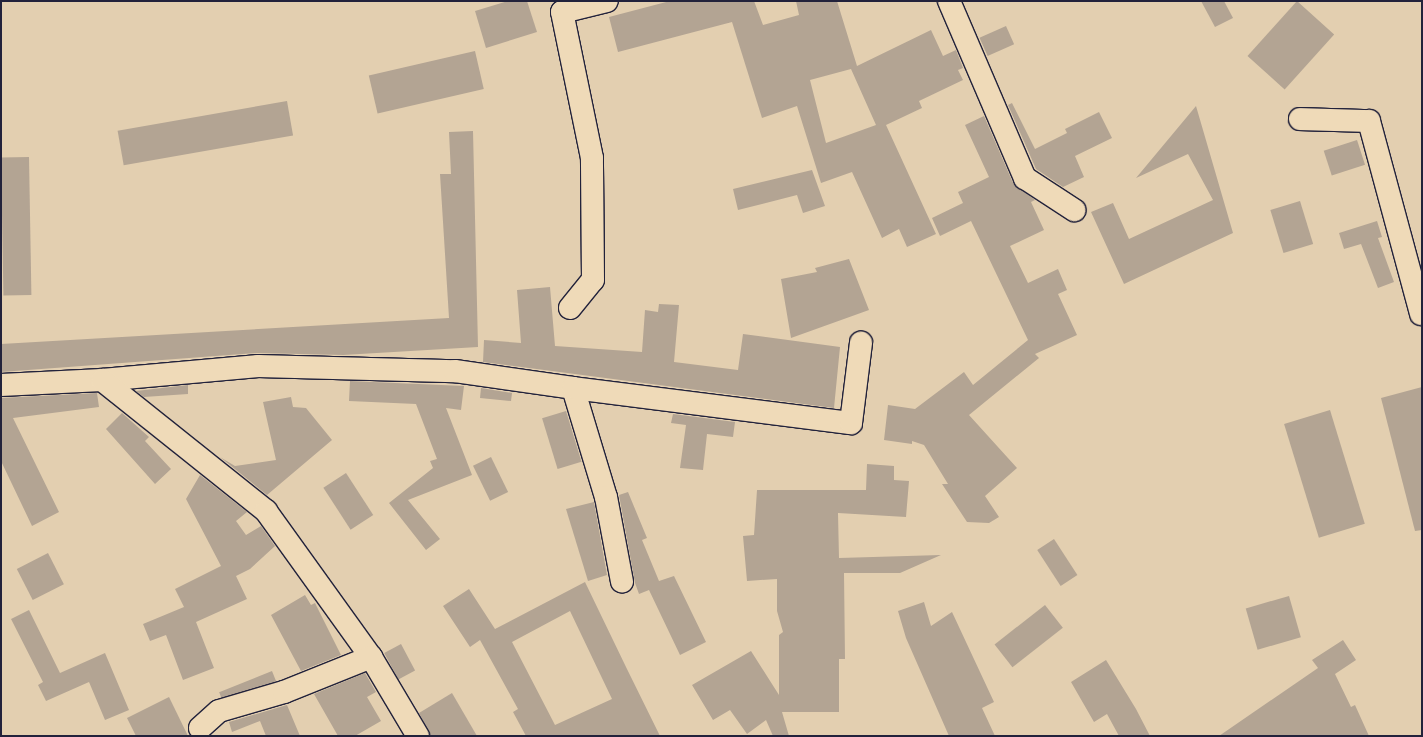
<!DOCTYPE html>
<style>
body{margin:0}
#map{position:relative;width:1423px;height:737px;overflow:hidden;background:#e3cfb0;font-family:"Balsamiq Sans",sans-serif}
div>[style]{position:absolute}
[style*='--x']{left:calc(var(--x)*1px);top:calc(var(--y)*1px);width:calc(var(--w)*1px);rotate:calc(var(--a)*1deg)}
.building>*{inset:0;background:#b3a493;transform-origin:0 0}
.roads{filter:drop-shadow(1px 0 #22223b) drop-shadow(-1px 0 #22223b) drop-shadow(0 1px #22223b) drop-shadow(0 -1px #22223b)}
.minor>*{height:22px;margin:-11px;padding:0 11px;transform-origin:11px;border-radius:11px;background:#efdab8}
span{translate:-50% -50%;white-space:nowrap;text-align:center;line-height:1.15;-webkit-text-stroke:4.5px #efdab8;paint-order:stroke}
.frame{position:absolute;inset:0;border:2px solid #22223b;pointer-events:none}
</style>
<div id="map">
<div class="building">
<div style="clip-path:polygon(508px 1px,527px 1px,537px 32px,486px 48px,475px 11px)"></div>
<div style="clip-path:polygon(evenodd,670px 1px,754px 1px,763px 25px,799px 15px,796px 1px,837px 1px,857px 66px,931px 30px,943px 56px,956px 50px,963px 68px,958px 70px,963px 80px,919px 101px,922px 108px,886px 125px,936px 234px,907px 247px,899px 229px,882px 238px,852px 172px,821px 183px,797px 106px,762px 118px,732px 22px,618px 52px,609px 17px,670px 1px,851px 69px,876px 125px,826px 143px,810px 80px,851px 69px)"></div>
<div style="clip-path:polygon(1201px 1px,1224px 1px,1233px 18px,1215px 27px)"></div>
<div style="left:1297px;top:1px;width:50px;height:74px;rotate:42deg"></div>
<div style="left:1006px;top:26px;width:20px;height:29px;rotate:66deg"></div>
<div style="left:475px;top:51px;width:39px;height:109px;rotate:77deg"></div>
<div style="left:287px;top:101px;width:35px;height:172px;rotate:80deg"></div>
<div style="clip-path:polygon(1012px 103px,1035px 149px,1067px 133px,1065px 129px,1099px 112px,1112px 138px,1075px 156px,1084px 177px,1063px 187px,1036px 169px,1008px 105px)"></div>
<div style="clip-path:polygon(1196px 106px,1233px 233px,1124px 284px,1091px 212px,1113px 203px,1129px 239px,1213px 200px,1188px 154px,1136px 178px)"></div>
<div style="clip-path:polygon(984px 116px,1013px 183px,1035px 200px,1031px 202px,1044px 230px,1010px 246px,1028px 283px,1058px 269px,1067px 290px,1058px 294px,1077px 335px,1035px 354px,1039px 358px,969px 415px,1017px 468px,985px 496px,999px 517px,989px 523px,967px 522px,942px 484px,948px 484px,924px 445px,912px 441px,912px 444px,884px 440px,888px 405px,915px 409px,964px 372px,973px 385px,1028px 340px,971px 221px,940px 236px,932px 218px,963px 203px,958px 192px,989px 177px,965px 125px)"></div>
<div style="clip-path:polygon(473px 131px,478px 347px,343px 355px,257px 353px,1px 372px,1px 344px,449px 318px,440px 174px,451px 174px,449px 132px)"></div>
<div style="left:1357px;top:140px;width:26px;height:35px;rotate:72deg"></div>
<div style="left:29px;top:157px;width:138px;height:28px;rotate:89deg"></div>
<div style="clip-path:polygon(812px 170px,825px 206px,803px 213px,797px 195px,738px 210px,733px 189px)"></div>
<div style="left:1300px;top:201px;width:45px;height:31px;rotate:73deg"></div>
<div style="clip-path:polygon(1377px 221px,1382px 237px,1378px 238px,1394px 282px,1378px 288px,1361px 244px,1344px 249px,1339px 233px)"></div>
<div style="clip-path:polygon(849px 259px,869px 310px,791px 338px,781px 279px,817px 272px,815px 268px)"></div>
<div style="clip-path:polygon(550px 287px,555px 346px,642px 352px,645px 310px,658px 312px,659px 304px,679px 305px,674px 362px,738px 370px,743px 334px,840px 347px,834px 408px,483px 362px,484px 340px,521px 343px,517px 290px)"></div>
<div style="clip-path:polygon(350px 381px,464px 386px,461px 410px,446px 408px,472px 475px,408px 500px,440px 539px,426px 550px,389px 503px,433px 468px,430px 461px,437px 459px,416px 404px,349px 401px)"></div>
<div style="clip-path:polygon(188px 385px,188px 394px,144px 397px,136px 391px)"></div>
<div style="clip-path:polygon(1422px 387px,1422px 530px,1415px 531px,1381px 398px)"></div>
<div style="clip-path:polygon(481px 388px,512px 393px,511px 401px,480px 398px)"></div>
<div style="clip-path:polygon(97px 393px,99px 407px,13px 418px,59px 512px,32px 526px,1px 461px,1px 398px)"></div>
<div style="clip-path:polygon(291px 397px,293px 407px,306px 408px,332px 440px,267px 495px,220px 457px,235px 466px,276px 460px,263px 402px)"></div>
<div style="left:1330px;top:410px;width:119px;height:48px;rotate:73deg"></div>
<div style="left:566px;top:411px;width:53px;height:25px;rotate:73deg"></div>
<div style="clip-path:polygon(122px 413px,149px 437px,145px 441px,171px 469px,155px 484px,106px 429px)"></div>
<div style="clip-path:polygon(673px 414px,735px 422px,733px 437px,707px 434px,703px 470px,680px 468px,686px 425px,671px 423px)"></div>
<div style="left:491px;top:457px;width:39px;height:20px;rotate:64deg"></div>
<div style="clip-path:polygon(867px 464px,894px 466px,894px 480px,909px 481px,906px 517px,838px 513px,839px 558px,941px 555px,900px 573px,844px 573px,845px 659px,839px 659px,839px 712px,782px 712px,789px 736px,773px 736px,766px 720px,747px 734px,730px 710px,713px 720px,692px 685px,751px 651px,779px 695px,779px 635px,783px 632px,777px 611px,777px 579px,747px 581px,743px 536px,754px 535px,757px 490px,866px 490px)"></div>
<div style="left:346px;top:473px;width:50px;height:27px;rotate:57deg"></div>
<div style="clip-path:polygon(200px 475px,247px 512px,236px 521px,246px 535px,261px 526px,275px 546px,250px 569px,236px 576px,247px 599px,196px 622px,214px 668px,183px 680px,166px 635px,150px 641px,143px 624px,184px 607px,175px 589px,221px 566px,186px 499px)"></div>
<div style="clip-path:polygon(628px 492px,647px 538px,642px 540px,659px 581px,674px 576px,706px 642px,680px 655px,649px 590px,639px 594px,635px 583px,619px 495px)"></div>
<div style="clip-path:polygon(594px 502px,607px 575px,588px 581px,566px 509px)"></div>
<div style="left:1054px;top:539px;width:43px;height:20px;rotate:57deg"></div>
<div style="left:48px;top:553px;width:35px;height:35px;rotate:63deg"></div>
<div style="clip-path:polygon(evenodd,585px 582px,626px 667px,660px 736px,526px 736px,513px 712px,518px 709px,480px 640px,470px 647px,443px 606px,469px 589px,495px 629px,585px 582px,570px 611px,612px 699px,555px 725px,512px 642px,570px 611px)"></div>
<div style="clip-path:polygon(305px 595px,311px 605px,315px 603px,341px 655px,301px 671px,271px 615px)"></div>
<div style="left:1289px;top:596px;width:43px;height:45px;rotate:74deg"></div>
<div style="clip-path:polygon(924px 602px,931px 626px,952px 612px,994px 702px,982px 708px,995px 736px,949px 736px,906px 638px,898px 611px)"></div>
<div style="left:1045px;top:605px;width:29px;height:64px;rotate:52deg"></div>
<div style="clip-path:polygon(29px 610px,60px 673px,105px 653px,129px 710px,105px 720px,89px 682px,46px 701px,38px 685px,43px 682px,11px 619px)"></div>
<div style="clip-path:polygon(1343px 640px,1356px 660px,1335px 674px,1351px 707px,1355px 705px,1369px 736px,1219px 736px,1318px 668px,1312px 660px)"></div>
<div style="left:401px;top:644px;width:30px;height:19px;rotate:62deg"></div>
<div style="clip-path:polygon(1106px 660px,1136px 709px,1150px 736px,1119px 736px,1107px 714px,1094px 722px,1071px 682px)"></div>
<div style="left:272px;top:671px;width:11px;height:57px;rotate:68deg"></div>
<div style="clip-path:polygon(365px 673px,376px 692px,367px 697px,381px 721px,355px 736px,338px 736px,314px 694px)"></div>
<div style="clip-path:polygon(452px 693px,477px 736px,431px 736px,419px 713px)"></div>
<div style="clip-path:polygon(169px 697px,188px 736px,136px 736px,127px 718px)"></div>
<div style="clip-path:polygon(287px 705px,300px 736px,266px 736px,260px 721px,232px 732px,229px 722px)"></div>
</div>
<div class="roads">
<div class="minor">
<div style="--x:949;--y:1;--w:193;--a:66.8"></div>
<div style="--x:1025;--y:178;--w:59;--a:33.1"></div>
<div style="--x:1300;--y:119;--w:69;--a:1.7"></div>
<div style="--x:1369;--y:121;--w:200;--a:74.9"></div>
<div style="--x:570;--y:308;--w:36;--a:-51"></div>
<div style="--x:593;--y:280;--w:122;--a:-90.5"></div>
<div style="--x:592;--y:158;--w:149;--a:-101.6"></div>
<div style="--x:562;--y:12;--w:46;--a:-13.7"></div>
<div style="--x:102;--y:380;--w:157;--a:-5.1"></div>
<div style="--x:258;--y:366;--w:197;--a:1.5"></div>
<div style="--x:455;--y:371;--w:119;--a:8.2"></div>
<div style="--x:573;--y:388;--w:114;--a:73.2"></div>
<div style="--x:606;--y:497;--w:86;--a:79.3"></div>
<div style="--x:1;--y:385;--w:101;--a:-2.8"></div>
<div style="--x:102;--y:380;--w:210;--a:38.6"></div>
<div style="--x:266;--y:511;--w:180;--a:54.3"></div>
<div style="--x:371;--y:657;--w:92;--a:59.3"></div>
<div style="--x:573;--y:388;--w:280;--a:7.2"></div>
<div style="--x:851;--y:423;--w:81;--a:-82.9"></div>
<div style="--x:200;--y:728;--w:25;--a:-42"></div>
<div style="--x:219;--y:711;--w:68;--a:-16.3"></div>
<div style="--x:284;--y:692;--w:94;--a:-21.9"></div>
</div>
</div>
<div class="frame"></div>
</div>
